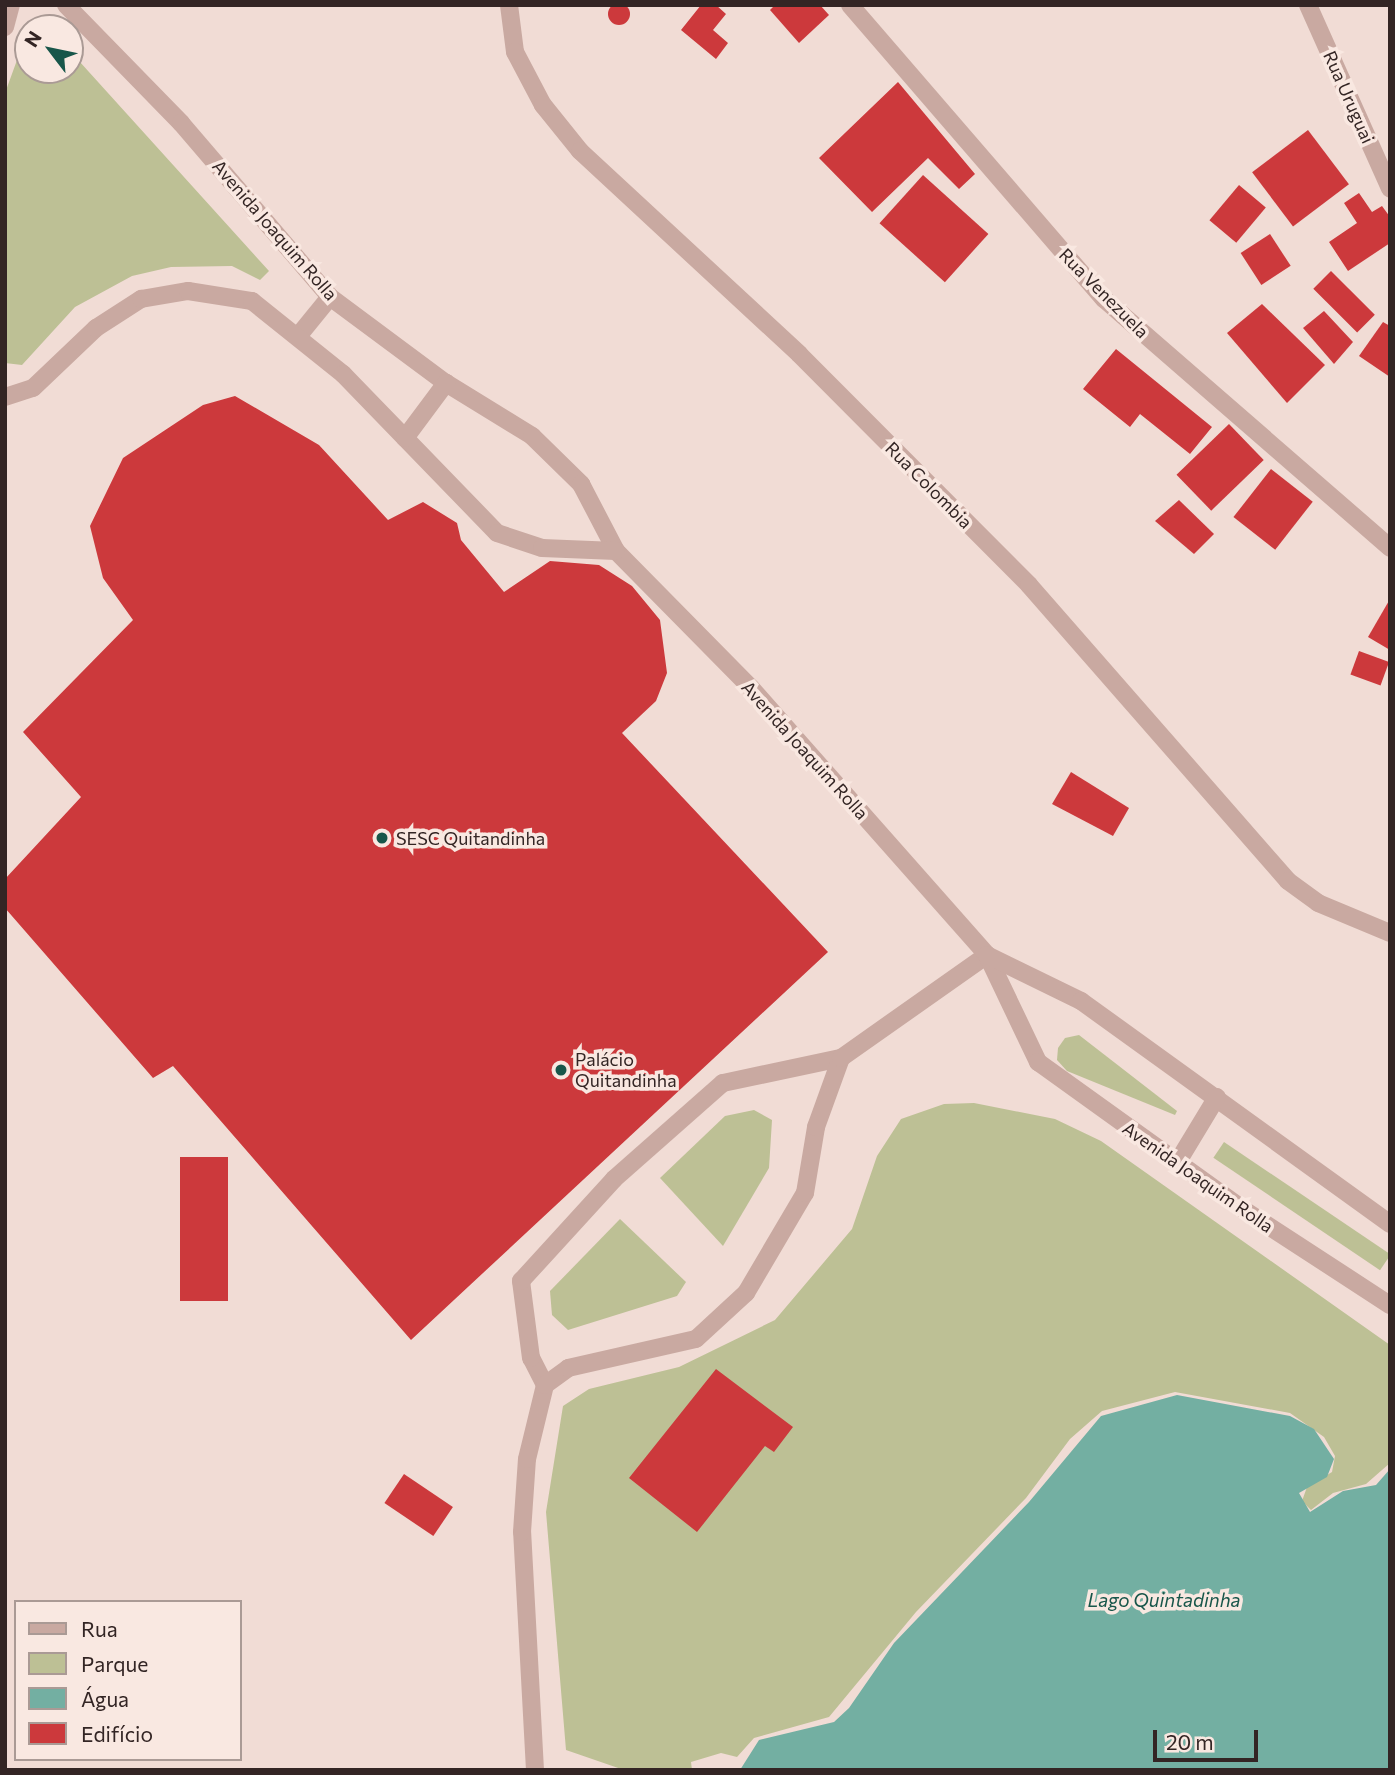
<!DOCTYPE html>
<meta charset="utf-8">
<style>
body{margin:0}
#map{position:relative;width:1395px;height:1775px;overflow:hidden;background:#f1dcd5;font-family:Commissioner,sans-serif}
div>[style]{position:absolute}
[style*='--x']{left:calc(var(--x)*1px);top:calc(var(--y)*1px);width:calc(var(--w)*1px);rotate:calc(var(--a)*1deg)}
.green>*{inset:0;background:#bdc095;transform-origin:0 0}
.water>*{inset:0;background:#73afa2}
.building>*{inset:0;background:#cc393c;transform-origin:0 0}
.round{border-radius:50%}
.service>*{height:18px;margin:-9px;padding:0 9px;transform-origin:9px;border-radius:9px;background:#c9a9a1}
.minor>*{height:18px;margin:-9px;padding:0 9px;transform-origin:9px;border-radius:9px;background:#c9a9a1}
.tertiary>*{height:18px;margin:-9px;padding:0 9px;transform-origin:9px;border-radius:9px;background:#c9a9a1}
.dots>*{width:19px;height:19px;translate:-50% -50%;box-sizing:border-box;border:4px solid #f9e8e1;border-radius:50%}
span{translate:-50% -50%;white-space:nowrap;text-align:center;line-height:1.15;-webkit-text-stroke:7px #f9e8e1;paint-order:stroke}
.street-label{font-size:18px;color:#332524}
.poi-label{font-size:18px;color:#332524}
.left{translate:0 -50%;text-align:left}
.water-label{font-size:19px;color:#18564a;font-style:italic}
.frame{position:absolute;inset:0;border:7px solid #332524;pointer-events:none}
.legend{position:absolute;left:14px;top:1600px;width:228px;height:161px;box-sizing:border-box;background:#f9e8e1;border:2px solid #aa9a95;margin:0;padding:9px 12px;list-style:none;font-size:21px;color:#332524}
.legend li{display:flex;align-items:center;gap:14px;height:35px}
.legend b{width:35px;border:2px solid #aa9a95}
.north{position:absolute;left:14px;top:14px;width:70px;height:70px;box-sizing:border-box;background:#f9e8e1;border:2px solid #aa9a95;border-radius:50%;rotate:302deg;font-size:19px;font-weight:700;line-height:28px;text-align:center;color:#332524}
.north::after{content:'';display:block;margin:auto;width:24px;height:32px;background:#18564a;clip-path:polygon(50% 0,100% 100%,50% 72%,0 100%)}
.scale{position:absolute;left:1153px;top:1730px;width:105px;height:32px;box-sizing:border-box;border:4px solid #332524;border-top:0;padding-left:9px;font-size:21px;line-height:24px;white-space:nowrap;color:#332524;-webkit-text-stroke:5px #f9e8e1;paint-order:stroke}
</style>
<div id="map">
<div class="green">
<div style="clip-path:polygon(28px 30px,28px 70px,70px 70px,70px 51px,269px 271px,260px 280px,232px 266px,171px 267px,132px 276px,75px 307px,22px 365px,5px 363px,5px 93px)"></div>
<div style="clip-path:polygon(1079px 1035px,1177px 1111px,1175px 1115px,1067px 1071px,1057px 1060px,1058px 1048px,1065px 1038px)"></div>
<div style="clip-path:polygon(974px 1103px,1055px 1119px,1101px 1141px,1390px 1345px,1390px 1463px,1366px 1484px,1333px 1493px,1311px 1510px,1302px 1501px,1307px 1487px,1332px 1472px,1335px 1456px,1324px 1437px,1290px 1413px,1175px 1392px,1102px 1411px,1070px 1439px,1026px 1498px,916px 1612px,829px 1717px,754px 1738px,737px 1757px,721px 1753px,691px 1762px,692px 1770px,624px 1770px,566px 1750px,546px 1512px,563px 1406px,589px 1389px,679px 1367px,775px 1320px,852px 1229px,877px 1156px,901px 1119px,944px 1104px)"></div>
<div style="clip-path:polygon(754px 1110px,772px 1120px,769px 1168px,723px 1246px,660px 1178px,725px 1116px)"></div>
<div style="left:1224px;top:1142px;width:201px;height:19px;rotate:34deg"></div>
<div style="clip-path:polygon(620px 1219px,686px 1282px,677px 1296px,568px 1330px,552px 1315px,550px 1291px)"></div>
</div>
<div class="water">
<div style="clip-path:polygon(1177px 1395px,1290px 1416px,1314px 1429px,1334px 1459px,1327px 1477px,1299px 1493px,1310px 1512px,1343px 1491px,1376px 1485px,1390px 1469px,1390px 1770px,740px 1770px,759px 1740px,834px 1722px,849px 1708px,894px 1643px,1029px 1502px,1101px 1416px)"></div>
</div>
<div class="building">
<div class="round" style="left:608px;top:3px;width:22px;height:22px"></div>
<div style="clip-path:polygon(701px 5px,716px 5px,726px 14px,713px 30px,728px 43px,716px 59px,681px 30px)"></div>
<div style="clip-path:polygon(775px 5px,820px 5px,829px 15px,799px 43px,770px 10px)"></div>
<div style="clip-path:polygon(898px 82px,975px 174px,959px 189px,928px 158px,872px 212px,819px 158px)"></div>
<div style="left:1308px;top:130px;width:68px;height:70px;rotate:53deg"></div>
<div style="left:923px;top:175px;width:88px;height:65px;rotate:42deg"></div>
<div style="left:1239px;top:185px;width:35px;height:46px;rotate:40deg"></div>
<div style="clip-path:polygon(1359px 193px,1372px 212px,1382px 206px,1390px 217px,1390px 243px,1348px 271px,1329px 242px,1357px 223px,1344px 203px)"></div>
<div style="left:1270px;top:234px;width:38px;height:35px;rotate:57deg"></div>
<div style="left:1331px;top:271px;width:62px;height:25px;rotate:45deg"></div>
<div style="clip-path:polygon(1262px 304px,1325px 365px,1287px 403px,1227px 333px)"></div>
<div style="clip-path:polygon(1324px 311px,1353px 342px,1334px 364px,1303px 328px)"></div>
<div style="clip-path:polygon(1383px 322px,1390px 326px,1390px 377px,1359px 356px)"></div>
<div style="clip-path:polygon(1116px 349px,1212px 427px,1190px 454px,1140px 414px,1130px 427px,1083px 389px)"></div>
<div style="clip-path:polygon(235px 396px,319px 445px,388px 520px,423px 502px,457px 523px,461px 540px,504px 592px,550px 561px,599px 565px,632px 586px,660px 620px,667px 673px,656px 701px,622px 733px,828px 952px,411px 1340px,173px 1066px,153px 1078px,5px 908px,5px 879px,81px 797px,23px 732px,133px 620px,103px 578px,90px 526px,123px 458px,203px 405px)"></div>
<div style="left:1229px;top:424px;width:50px;height:73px;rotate:46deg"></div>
<div style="left:1271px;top:469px;width:53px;height:61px;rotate:38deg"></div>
<div style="clip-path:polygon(1179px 500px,1214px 534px,1194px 554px,1155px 521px)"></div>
<div style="clip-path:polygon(1390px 599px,1390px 650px,1368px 637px)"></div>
<div style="left:1359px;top:651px;width:32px;height:25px;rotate:20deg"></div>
<div style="clip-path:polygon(1071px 772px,1129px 808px,1113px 836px,1052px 804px)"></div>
<div style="left:228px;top:1157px;width:144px;height:48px;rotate:90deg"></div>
<div style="clip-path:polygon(716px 1369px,793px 1427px,774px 1452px,765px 1446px,697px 1532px,629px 1478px)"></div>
<div style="left:404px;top:1474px;width:59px;height:35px;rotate:34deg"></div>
</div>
<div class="service">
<div style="--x:545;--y:1385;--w:30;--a:-117"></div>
<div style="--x:531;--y:1358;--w:78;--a:-97.4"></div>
<div style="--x:521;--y:1281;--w:138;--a:-47.6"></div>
<div style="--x:614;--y:1179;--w:145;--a:-41.4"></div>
<div style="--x:723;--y:1083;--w:121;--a:-12"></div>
</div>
<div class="minor">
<div style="--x:509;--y:5;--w:47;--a:82.7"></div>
<div style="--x:515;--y:52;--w:60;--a:62.2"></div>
<div style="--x:543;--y:105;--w:59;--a:51.2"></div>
<div style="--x:580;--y:151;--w:299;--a:42.8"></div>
<div style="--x:799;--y:354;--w:326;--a:45.1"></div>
<div style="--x:1029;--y:585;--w:393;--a:48.8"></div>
<div style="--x:1288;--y:881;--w:37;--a:36"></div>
<div style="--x:1318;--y:903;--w:78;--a:22.6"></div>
<div style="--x:850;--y:5;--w:389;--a:49.2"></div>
<div style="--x:1104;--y:299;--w:379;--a:41"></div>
<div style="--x:1308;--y:5;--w:201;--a:65.9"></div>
<div style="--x:535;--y:1770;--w:238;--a:-93.1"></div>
<div style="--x:522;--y:1532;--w:73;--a:-86.1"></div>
<div style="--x:527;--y:1459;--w:76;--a:-76.3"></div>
<div style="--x:545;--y:1385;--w:29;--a:-36"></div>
<div style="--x:568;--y:1368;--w:131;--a:-12.8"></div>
<div style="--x:696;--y:1339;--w:68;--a:-42.6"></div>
<div style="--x:746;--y:1293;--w:116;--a:-59.5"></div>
<div style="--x:805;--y:1193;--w:67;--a:-80.5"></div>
<div style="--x:816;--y:1127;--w:73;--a:-70.1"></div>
<div style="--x:841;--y:1058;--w:179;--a:-35.2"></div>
</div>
<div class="tertiary">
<div style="--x:66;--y:5;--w:165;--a:45.7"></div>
<div style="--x:181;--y:123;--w:229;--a:49.4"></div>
<div style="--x:330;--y:297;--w:144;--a:36.6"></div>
<div style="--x:446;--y:383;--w:101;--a:31.6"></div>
<div style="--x:532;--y:436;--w:69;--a:44.4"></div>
<div style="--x:581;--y:484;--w:76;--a:62.4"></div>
<div style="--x:616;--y:551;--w:192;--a:45.4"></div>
<div style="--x:751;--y:688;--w:356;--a:48.5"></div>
<div style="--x:987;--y:955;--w:119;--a:64.5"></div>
<div style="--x:1038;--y:1062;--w:250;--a:35.7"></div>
<div style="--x:1241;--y:1208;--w:178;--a:33.1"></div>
<div style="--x:5;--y:27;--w:23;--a:-75"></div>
<div style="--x:299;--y:335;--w:49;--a:-50.8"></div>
<div style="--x:5;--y:397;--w:29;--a:-18"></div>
<div style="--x:33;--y:388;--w:87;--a:-43.6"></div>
<div style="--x:96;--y:328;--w:54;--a:-32.8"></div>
<div style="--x:141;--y:299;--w:48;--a:-9.7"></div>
<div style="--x:188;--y:291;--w:65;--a:8.9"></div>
<div style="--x:252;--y:301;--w:117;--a:38.7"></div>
<div style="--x:343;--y:374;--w:221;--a:45.9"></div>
<div style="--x:497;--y:533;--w:47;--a:18.4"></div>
<div style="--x:542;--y:548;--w:74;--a:2.3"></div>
<div style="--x:405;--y:438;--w:69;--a:-53.3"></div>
<div style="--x:987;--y:955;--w:105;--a:26.1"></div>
<div style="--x:1081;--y:1001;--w:381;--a:35.8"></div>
<div style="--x:1177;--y:1163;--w:77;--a:-58.8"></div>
</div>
<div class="dots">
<div style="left:382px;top:838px;background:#18564a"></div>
<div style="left:561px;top:1070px;background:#18564a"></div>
</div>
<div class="street-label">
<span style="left:1349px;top:97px;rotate:66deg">Rua Uruguai</span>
<span style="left:275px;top:230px;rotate:49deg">Avenida Joaquim Rolla</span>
<span style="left:1104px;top:293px;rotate:45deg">Rua Venezuela</span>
<span style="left:929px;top:485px;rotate:45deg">Rua Colombia</span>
<span style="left:805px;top:750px;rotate:48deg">Avenida Joaquim Rolla</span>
<span style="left:1198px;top:1177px;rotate:35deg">Avenida Joaquim Rolla</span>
</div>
<div class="poi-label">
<span class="left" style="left:396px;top:838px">SESC Quitandinha</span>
<span class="left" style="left:575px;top:1070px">Palácio<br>Quitandinha</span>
</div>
<div class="water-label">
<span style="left:1164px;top:1600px">Lago Quintadinha</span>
</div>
<div class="frame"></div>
<ul class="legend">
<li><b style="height:9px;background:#c9a9a1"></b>Rua</li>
<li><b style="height:19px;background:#bdc095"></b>Parque</li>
<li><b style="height:19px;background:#73afa2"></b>Água</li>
<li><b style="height:19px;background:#cc393c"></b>Edifício</li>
</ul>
<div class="north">N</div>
<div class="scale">20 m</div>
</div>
